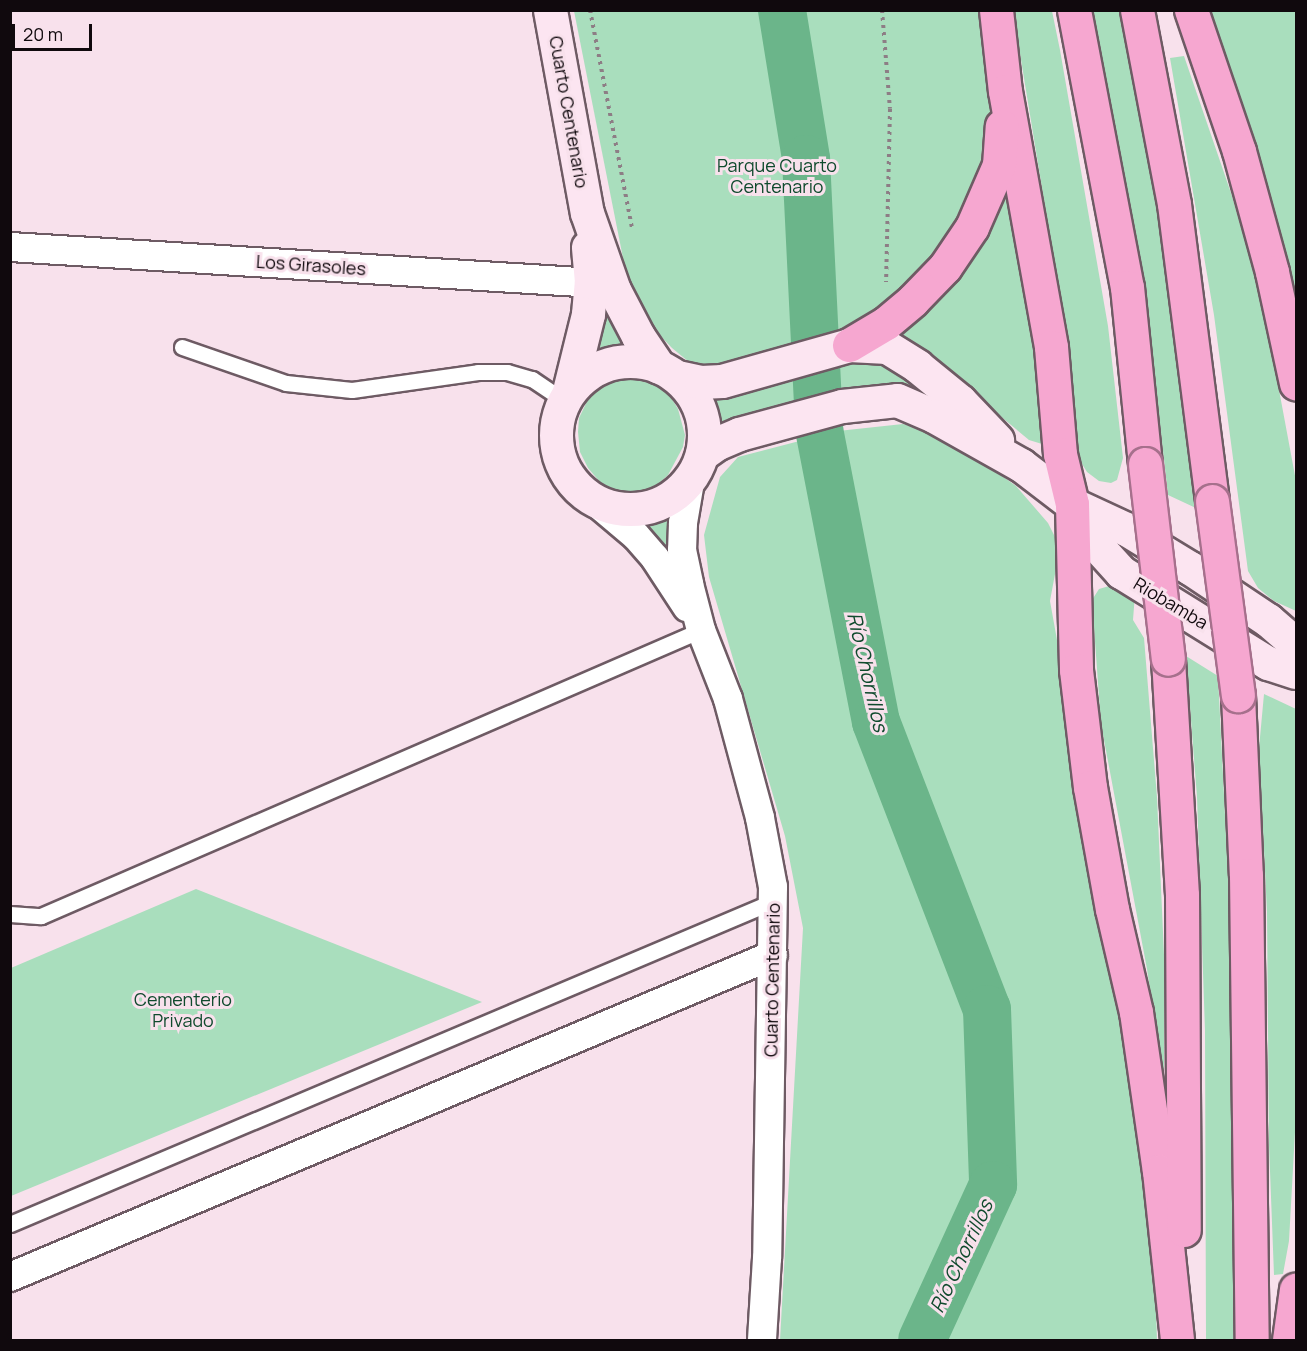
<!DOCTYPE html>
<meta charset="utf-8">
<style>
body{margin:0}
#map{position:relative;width:1307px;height:1351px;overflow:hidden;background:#f8e1ec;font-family:Manrope,sans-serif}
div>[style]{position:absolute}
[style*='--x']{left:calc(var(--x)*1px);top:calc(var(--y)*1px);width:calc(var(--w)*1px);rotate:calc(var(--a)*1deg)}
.green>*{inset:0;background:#a9debd}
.river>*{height:48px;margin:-24px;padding:0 24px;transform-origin:24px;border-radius:24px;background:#6bb58a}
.path>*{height:4px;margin-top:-2px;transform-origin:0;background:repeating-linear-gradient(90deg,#8d7d85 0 3px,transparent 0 7.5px)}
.roads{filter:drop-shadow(2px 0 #6e5b64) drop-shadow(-2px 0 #6e5b64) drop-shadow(0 2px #6e5b64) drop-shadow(0 -2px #6e5b64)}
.lane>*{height:15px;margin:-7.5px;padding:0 7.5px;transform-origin:7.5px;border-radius:7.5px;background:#fff}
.street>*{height:28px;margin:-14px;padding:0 14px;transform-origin:14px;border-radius:14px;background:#fff}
.secondary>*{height:33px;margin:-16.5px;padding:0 16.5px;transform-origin:16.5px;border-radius:16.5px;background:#fce5f1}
.secondary>.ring{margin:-16.5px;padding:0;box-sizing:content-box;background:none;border:33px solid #fce5f1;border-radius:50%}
.highway>*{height:33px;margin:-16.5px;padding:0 16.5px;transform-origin:16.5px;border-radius:16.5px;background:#f6a7d0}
.bridges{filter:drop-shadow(2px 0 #a6708c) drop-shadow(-2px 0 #a6708c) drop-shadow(0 2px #a6708c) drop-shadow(0 -2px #a6708c)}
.highway-bridge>*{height:33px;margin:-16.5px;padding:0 16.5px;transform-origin:16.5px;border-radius:16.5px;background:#f6a7d0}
span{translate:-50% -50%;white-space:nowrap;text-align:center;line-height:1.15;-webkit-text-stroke:6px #f8e1ec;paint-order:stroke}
.street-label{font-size:18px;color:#10090d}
.park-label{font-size:18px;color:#0f4a2d}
.water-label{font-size:20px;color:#0f4a2d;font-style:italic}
.frame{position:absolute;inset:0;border:12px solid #10090d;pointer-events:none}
.scale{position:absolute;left:12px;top:24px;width:80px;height:27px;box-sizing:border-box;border:3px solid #10090d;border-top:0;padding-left:8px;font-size:18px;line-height:21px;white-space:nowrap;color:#10090d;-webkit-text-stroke:4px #f8e1ec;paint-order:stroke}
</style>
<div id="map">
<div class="green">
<div style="clip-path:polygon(574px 11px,978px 11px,991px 103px,991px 124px,987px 151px,972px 201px,920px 274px,865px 321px,843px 331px,721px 367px,703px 367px,689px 362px,672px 348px,646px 321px,625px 268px)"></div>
<div style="clip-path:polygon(1013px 11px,1052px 11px,1060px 50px,1108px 326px,1123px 458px,1117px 480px,1111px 483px,1099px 481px,1087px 472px,1079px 459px,1060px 298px)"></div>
<div style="clip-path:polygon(1093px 11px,1122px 11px,1167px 244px,1198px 509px,1168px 495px,1157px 398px,1134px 232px)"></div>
<div style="clip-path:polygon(1204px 11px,1296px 11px,1296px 303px,1264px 191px)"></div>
<div style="clip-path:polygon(1184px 56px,1232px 196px,1263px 304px,1296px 481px,1296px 611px,1274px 601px,1258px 588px,1248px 571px,1214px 315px,1170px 58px)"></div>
<div style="clip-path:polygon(1009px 182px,1034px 312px,1046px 441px,1042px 444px,1029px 440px,928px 356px,887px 336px)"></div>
<div style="clip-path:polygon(604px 291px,634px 352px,613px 347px,597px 348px)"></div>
<div style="clip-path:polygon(873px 361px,897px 369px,946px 401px,717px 426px,707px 398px,838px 362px)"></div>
<div style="clip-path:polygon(632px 374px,656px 383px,669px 394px,678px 409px,685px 435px,683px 447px,668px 475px,655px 487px,640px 493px,627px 494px,612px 490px,600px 482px,588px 468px,580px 452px,578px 432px,579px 418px,592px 391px,606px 380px)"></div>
<div style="clip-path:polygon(903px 424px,933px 433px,969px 452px,1016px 486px,1048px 523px,1060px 547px,1050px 601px,1064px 679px,1082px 837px,1124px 1020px,1154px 1247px,1157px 1340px,780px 1340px,803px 928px,785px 836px,709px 577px,704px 535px,720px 477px,738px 457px,838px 431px)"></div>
<div style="clip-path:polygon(670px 519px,675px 573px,644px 526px)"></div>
<div style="clip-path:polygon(1116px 584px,1135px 594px,1133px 620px,1144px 638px,1157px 797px,1164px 955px,1164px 1086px,1147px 969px,1101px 724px,1092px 600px,1099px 589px)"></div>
<div style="clip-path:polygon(1186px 656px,1218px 676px,1230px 914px,1237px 1340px,1206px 1340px,1205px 1031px,1197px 797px)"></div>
<div style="clip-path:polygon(1264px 694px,1296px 709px,1296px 1114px,1289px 1241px,1283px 1274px,1274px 1275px,1269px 1145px,1267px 912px,1259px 748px)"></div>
<div style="clip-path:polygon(196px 889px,482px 1002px,11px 1196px,11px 968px)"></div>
</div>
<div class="river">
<div style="--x:782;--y:10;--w:151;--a:80.8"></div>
<div style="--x:806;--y:159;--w:270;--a:87.2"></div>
<div style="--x:819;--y:429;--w:298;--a:79"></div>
<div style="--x:876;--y:722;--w:308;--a:68.9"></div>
<div style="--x:987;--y:1009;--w:176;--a:88"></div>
<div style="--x:993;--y:1185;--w:170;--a:114.6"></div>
</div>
<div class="path">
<div style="--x:590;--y:10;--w:223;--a:79.1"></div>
<div style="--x:882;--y:10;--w:99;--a:85.4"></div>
<div style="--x:890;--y:109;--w:173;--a:91.3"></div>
</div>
<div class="roads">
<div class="lane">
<div style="--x:182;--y:347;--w:110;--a:19.1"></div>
<div style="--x:286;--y:383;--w:66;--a:6.1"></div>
<div style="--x:352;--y:390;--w:127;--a:-8.1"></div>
<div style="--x:478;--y:372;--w:29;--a:0"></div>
<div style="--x:507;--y:372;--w:26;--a:16"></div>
<div style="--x:532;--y:379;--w:40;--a:34"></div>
<div style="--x:10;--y:914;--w:31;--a:4"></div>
<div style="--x:41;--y:916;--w:719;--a:-23.43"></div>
<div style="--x:10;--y:1224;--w:829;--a:-22.92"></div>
</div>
<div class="street">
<div style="--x:10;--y:247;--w:603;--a:3.52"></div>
<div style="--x:691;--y:476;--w:48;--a:99.7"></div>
<div style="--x:683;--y:523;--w:27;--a:92"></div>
<div style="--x:682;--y:550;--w:35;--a:78"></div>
<div style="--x:689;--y:584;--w:48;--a:75.4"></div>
<div style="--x:701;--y:630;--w:74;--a:68.6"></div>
<div style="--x:728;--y:699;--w:123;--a:74.9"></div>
<div style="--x:760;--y:818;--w:70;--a:79.3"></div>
<div style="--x:773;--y:887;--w:371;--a:90.9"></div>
<div style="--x:767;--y:1258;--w:82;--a:93.5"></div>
<div style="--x:592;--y:499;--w:57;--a:40.1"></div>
<div style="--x:636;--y:536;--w:29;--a:49"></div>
<div style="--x:655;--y:558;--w:59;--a:56.9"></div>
<div style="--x:10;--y:1277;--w:828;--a:-22.88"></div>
</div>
<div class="secondary">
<div style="--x:550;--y:10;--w:206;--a:79.7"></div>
<div style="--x:587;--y:213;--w:82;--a:70.7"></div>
<div style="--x:614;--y:290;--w:52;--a:62.4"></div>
<div style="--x:638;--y:336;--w:37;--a:56"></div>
<div class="ring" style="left:556px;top:361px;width:115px;height:115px"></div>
<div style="--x:677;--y:377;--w:25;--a:12"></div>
<div style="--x:701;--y:382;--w:21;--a:-3"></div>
<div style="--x:722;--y:381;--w:132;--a:-15.8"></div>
<div style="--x:849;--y:345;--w:38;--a:3"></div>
<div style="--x:887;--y:347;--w:36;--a:32"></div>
<div style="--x:917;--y:366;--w:55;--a:39.1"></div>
<div style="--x:960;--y:401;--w:54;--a:46.5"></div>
<div style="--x:569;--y:391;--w:79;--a:-76.1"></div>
<div style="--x:588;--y:314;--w:32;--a:-85"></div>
<div style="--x:591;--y:282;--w:35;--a:-95"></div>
<div style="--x:702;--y:454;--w:19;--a:-35"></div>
<div style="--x:718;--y:443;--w:23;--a:-23"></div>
<div style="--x:739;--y:434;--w:107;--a:-15.2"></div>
<div style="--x:842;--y:406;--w:55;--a:-6.2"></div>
<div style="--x:897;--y:400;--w:40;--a:23.4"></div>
<div style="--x:934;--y:416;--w:100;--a:29.4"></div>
<div style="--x:1021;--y:465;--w:64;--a:37.4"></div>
<div style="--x:1072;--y:504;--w:60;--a:24.8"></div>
<div style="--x:1126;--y:529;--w:75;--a:31.4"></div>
<div style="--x:1190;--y:568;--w:94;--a:33.7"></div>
<div style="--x:1268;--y:620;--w:37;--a:41"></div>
<div style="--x:1072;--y:504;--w:40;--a:62"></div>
<div style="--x:1091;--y:539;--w:45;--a:47.7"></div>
<div style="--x:1121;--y:572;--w:173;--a:31.8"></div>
<div style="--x:1268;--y:663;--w:29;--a:18"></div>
</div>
<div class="highway">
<div style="--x:996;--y:10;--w:81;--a:83.7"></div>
<div style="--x:1005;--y:91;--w:260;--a:79.8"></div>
<div style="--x:1051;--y:347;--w:107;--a:85.2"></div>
<div style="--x:1060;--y:454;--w:51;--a:76.5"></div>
<div style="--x:1072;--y:504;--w:166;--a:88.6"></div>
<div style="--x:1076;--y:670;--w:118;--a:83.2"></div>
<div style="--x:1090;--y:787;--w:124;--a:79.8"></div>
<div style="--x:1112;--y:909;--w:106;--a:76.9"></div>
<div style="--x:1136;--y:1012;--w:161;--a:81.8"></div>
<div style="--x:1159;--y:1171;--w:170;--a:83.9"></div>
<div style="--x:1074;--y:10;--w:282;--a:79.2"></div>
<div style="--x:1127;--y:287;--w:178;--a:84.2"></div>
<div style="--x:1137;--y:10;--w:197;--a:79.2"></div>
<div style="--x:1174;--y:204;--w:299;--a:82.7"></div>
<div style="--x:1191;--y:10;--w:149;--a:71.2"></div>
<div style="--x:1239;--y:151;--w:125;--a:74.7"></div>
<div style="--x:1272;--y:272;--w:114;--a:77.8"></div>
<div style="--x:849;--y:345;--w:43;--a:-30.7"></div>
<div style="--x:886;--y:323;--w:35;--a:-40"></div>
<div style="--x:913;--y:300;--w:46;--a:-45.9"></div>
<div style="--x:945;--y:267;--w:48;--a:-56"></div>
<div style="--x:972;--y:227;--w:68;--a:-66.5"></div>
<div style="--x:999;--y:165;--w:39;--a:-86"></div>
<div style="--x:1168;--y:659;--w:236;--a:86.6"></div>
<div style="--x:1182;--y:895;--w:335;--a:89.7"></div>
<div style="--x:1238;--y:695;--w:180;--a:87.5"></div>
<div style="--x:1246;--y:875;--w:465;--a:89.3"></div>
<div style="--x:1289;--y:1340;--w:51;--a:-82.2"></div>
</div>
</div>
<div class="bridges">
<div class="highway-bridge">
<div style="--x:1145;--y:464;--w:196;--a:83.3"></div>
<div style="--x:1212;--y:501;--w:196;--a:82.4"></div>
</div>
</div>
<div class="street-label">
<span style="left:569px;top:112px;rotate:80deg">Cuarto Centenario</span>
<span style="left:311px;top:265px;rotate:4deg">Los Girasoles</span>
<span style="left:1171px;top:603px;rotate:31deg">Riobamba</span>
<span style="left:772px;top:980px;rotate:-89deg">Cuarto Centenario</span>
</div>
<div class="park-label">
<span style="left:777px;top:176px">Parque Cuarto<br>Centenario</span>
<span style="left:183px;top:1010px">Cementerio<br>Privado</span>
</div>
<div class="water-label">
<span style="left:868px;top:672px;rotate:77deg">Río Chorrillos</span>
<span style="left:961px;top:1256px;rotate:-65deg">Río Chorrillos</span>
</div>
<div class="frame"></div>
<div class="scale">20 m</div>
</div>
